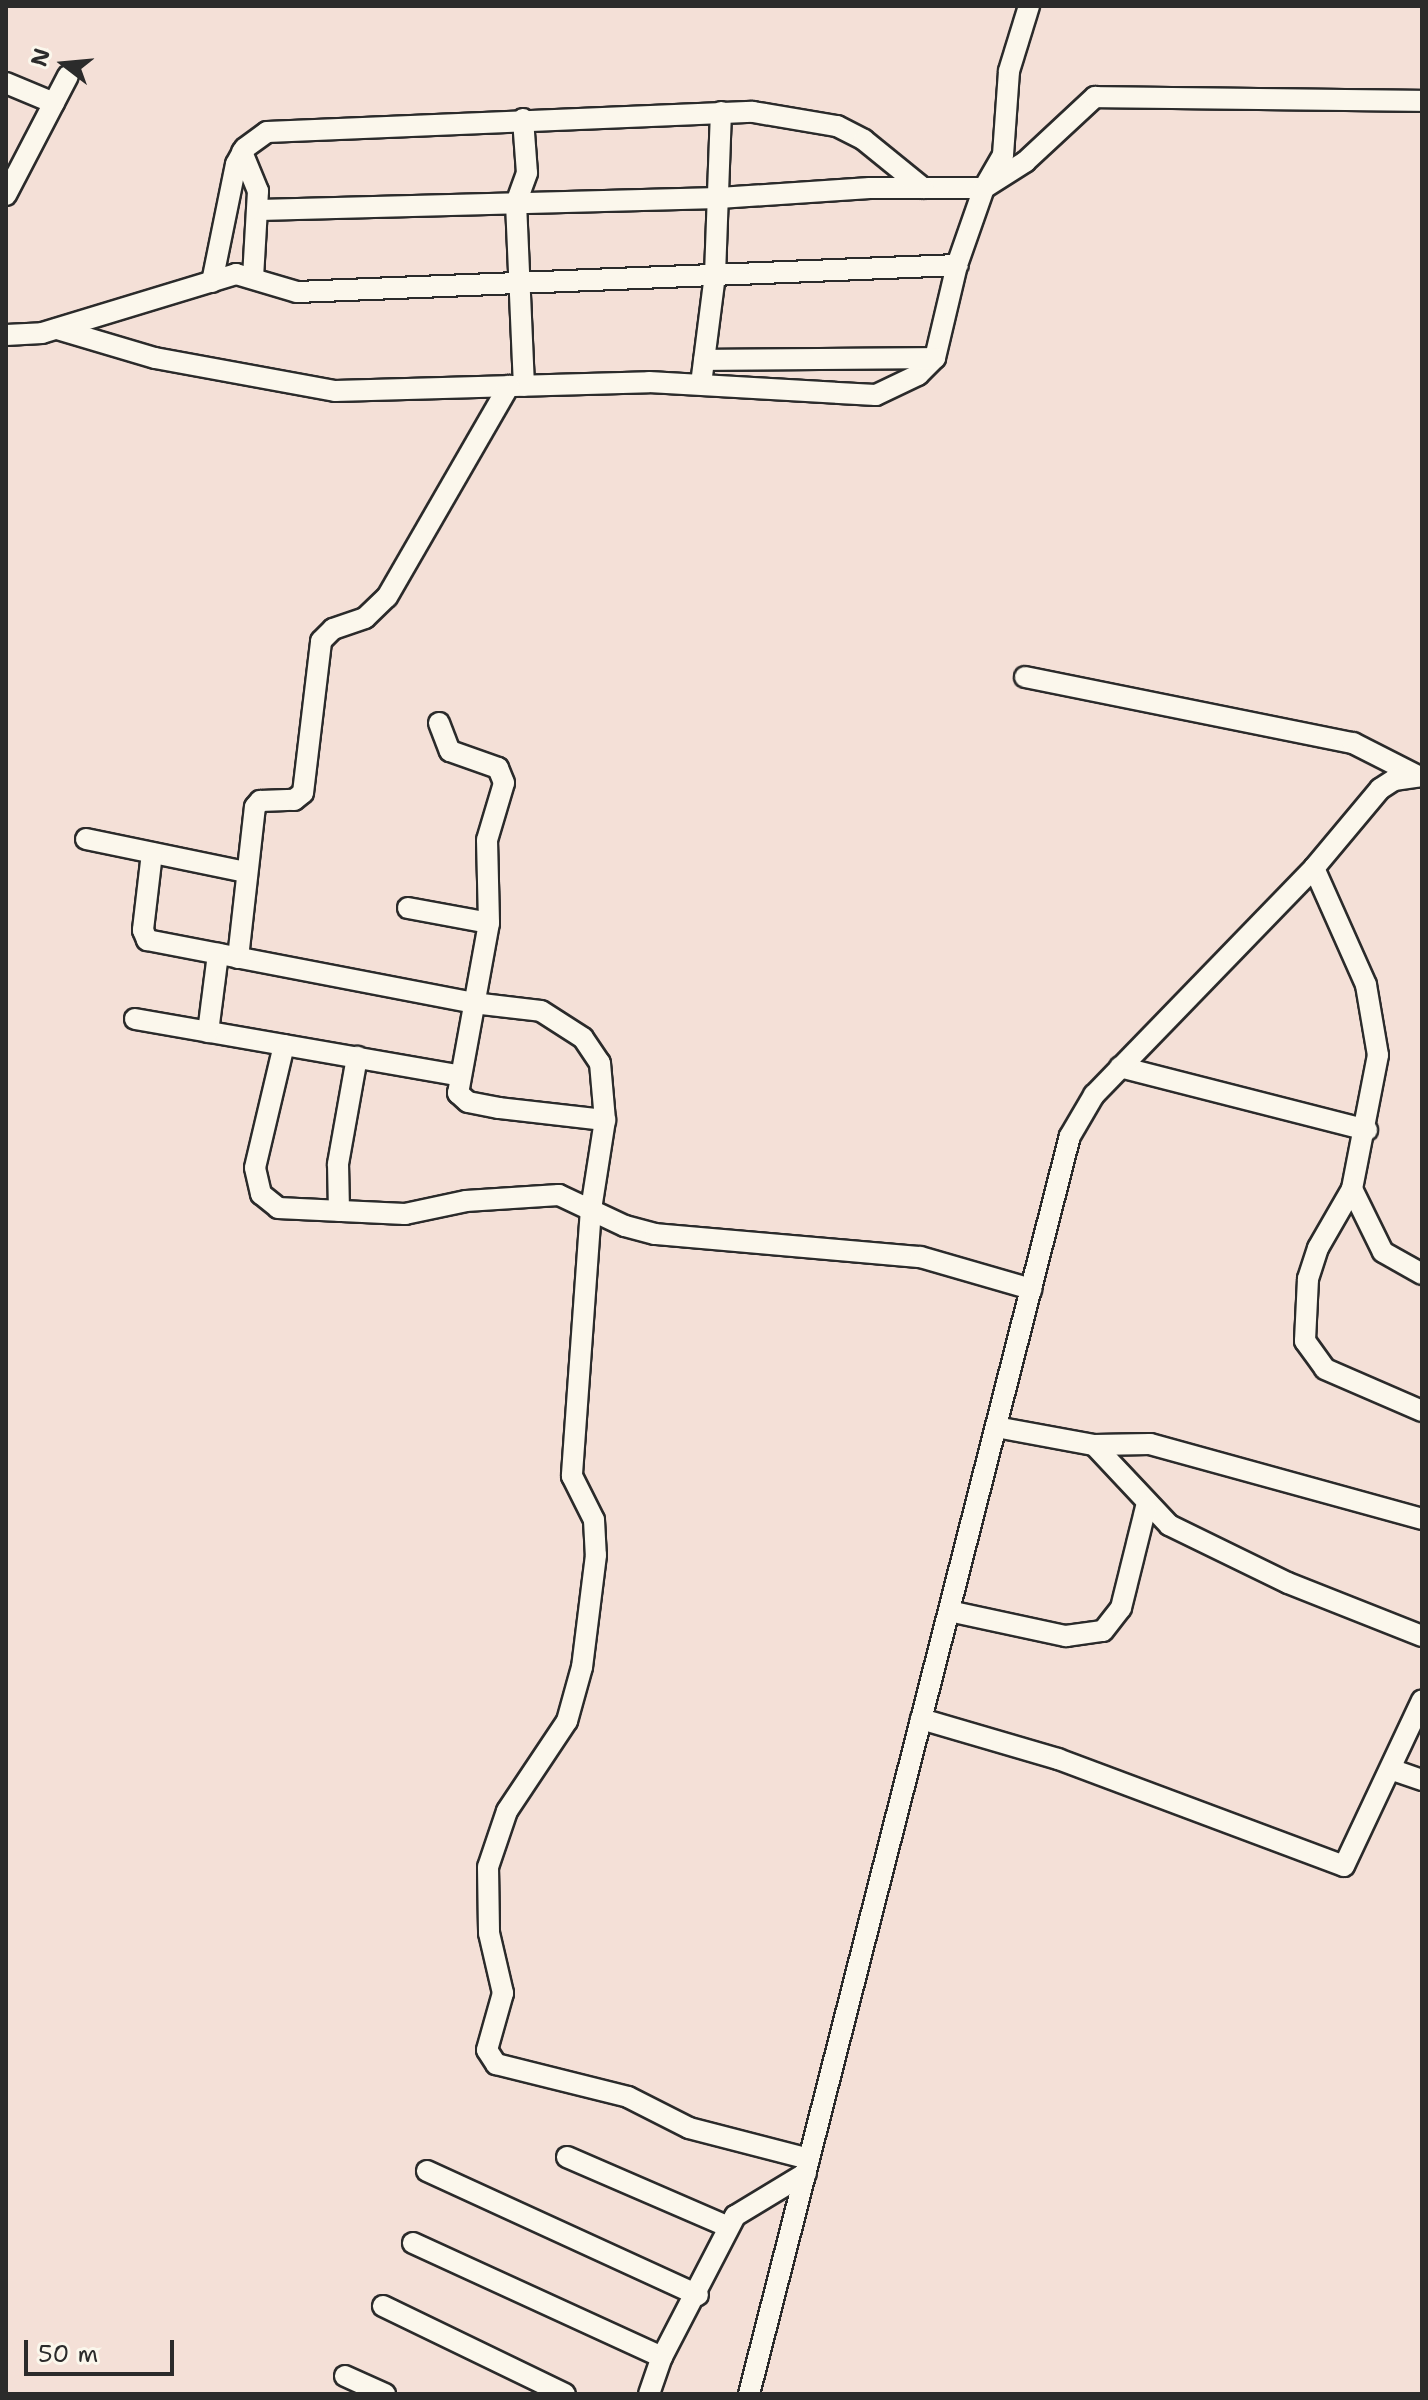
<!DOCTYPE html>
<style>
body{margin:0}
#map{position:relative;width:1428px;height:2400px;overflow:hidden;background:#f4e0d7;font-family:"Shantell Sans",sans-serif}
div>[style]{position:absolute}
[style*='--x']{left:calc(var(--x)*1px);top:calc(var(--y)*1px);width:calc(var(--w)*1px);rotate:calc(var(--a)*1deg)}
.roads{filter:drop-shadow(2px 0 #2b2b2b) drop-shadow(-2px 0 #2b2b2b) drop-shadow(0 2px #2b2b2b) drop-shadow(0 -2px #2b2b2b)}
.minor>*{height:20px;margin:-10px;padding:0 10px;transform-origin:10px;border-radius:10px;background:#fbf7ec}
span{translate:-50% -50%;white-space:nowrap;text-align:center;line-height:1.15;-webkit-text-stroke:6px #fbf7ec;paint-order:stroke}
.frame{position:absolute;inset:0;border:8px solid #2b2b2b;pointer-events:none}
.north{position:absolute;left:24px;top:24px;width:80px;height:80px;-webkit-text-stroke:6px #fbf7ec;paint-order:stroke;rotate:286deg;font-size:22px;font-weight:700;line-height:32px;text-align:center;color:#2b2b2b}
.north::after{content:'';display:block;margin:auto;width:28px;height:36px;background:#2b2b2b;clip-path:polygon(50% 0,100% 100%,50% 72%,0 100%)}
.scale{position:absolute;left:24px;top:2340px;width:150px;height:36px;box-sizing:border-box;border:4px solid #2b2b2b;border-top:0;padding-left:10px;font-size:24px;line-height:28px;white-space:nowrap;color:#2b2b2b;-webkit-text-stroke:6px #fbf7ec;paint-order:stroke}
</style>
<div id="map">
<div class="roads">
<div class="minor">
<div style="--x:6;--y:83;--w:52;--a:22.6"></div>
<div style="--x:523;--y:119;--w:54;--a:85.8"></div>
<div style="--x:527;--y:173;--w:32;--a:110"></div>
<div style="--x:516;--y:203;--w:183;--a:87.5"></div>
<div style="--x:242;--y:152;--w:42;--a:67.7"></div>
<div style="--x:258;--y:191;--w:87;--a:93.3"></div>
<div style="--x:6;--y:195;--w:134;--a:-62.5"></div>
<div style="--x:259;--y:210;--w:460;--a:-1.5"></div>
<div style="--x:719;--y:198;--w:151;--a:-3.8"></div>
<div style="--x:870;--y:188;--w:114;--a:0"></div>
<div style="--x:984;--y:188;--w:49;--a:-32.4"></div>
<div style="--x:1025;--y:162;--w:96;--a:-42.9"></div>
<div style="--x:1095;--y:97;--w:327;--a:0.7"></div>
<div style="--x:212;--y:282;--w:120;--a:-78.5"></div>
<div style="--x:236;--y:164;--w:18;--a:-61"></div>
<div style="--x:245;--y:148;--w:27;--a:-36"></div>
<div style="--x:267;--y:132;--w:486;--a:-2.4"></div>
<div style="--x:753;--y:112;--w:85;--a:9.5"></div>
<div style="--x:837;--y:126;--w:30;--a:27"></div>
<div style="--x:864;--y:140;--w:76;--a:39.1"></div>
<div style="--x:57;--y:329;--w:102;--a:16.5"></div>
<div style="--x:155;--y:358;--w:183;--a:10.4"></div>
<div style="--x:335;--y:391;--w:314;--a:-1.6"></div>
<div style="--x:649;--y:382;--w:227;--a:3.3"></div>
<div style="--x:876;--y:395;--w:47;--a:-25.5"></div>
<div style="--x:918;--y:375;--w:24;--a:-45"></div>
<div style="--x:935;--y:358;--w:96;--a:-76.7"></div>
<div style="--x:957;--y:265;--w:82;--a:-70.7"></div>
<div style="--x:984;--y:188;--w:38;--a:-60"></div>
<div style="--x:1003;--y:155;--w:84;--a:-85.9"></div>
<div style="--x:1009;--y:71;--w:68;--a:-72.9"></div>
<div style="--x:6;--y:335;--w:36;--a:-3"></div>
<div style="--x:42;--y:333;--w:203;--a:-16.9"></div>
<div style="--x:236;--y:274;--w:64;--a:16.4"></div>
<div style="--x:297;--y:292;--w:661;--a:-2.34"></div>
<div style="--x:704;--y:360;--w:231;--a:-0.5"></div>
<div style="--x:701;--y:384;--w:110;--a:-82.7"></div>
<div style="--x:715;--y:275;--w:163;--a:-87.9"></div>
<div style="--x:1025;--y:677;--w:335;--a:11.4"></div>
<div style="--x:1353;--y:743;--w:73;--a:26.9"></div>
<div style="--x:439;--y:723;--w:30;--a:69"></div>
<div style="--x:450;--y:751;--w:51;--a:19.5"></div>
<div style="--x:498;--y:768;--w:16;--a:68"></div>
<div style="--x:504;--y:783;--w:59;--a:106.6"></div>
<div style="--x:487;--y:840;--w:83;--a:88.6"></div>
<div style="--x:489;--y:923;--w:173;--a:100.3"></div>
<div style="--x:458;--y:1093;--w:13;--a:42"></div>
<div style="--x:468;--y:1102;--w:32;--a:11"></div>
<div style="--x:499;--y:1108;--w:107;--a:6.5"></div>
<div style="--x:86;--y:839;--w:163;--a:11.7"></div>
<div style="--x:152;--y:853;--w:78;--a:96.7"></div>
<div style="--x:143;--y:930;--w:11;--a:68"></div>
<div style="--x:147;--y:940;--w:332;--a:10.9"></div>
<div style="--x:473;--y:1003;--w:68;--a:6.7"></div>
<div style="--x:541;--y:1011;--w:50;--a:32.7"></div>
<div style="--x:583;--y:1038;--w:30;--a:56"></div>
<div style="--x:600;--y:1063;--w:57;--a:85"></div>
<div style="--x:605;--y:1120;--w:90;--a:98.9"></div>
<div style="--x:591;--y:1209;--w:268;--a:94.1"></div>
<div style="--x:572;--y:1476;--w:49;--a:63.4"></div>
<div style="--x:594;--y:1520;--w:35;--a:87"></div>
<div style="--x:596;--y:1555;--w:113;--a:97.1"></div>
<div style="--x:582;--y:1667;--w:56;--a:105.5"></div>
<div style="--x:567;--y:1721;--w:108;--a:123.7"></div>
<div style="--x:507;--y:1811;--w:59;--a:108.7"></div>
<div style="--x:488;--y:1867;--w:66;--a:89.1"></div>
<div style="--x:489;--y:1933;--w:62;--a:76.9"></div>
<div style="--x:503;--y:1993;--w:59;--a:105.7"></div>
<div style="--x:487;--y:2050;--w:17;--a:57"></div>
<div style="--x:496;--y:2064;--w:136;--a:14"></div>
<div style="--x:628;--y:2097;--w:68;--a:26.9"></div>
<div style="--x:689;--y:2128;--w:124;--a:14.5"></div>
<div style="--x:1314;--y:868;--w:128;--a:66"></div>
<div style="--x:1366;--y:985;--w:71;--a:80.3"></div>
<div style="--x:1378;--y:1055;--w:136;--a:101"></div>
<div style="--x:1352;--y:1189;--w:68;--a:120"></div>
<div style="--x:1318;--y:1248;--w:33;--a:108"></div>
<div style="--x:1308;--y:1279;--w:62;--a:92.8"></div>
<div style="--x:1305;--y:1341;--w:34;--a:54"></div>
<div style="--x:1325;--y:1369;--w:106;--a:23.4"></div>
<div style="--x:408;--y:908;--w:82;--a:10.5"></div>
<div style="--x:238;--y:958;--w:152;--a:-83.6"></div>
<div style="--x:255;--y:807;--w:8;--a:-50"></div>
<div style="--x:260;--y:801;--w:34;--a:-2"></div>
<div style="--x:294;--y:800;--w:11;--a:-38"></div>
<div style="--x:303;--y:793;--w:153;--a:-83.2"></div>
<div style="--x:321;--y:641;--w:17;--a:-45"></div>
<div style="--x:333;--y:629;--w:34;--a:-19"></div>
<div style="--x:365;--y:618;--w:30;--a:-44"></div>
<div style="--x:387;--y:597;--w:244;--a:-60"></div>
<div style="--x:135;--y:1019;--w:327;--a:9.9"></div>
<div style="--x:208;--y:1032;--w:79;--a:-82.7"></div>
<div style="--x:284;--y:1045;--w:126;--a:103.3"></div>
<div style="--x:255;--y:1168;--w:27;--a:77"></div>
<div style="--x:261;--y:1194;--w:22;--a:39"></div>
<div style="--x:278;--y:1208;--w:127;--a:2.7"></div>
<div style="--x:405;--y:1214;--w:62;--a:-12"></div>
<div style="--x:466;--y:1201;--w:93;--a:-3.7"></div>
<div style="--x:559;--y:1195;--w:73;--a:25.2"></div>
<div style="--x:625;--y:1226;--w:31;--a:15"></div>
<div style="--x:655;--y:1234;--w:266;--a:5"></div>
<div style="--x:920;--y:1257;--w:116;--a:16.1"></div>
<div style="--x:1120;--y:1067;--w:255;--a:14.3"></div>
<div style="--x:1352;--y:1189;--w:70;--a:63.8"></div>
<div style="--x:1383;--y:1252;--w:45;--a:29.4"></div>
<div style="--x:339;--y:1211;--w:47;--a:-91.2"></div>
<div style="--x:338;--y:1164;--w:109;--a:-79.9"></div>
<div style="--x:996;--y:1427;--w:100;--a:10.4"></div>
<div style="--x:1094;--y:1445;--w:56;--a:-1"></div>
<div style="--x:1150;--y:1444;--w:282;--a:15.4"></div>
<div style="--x:1094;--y:1445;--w:110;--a:46.8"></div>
<div style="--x:1169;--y:1525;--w:132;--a:26"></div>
<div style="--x:1288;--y:1583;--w:144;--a:21.6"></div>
<div style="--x:949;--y:1611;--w:120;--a:12.1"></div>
<div style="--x:1066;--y:1636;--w:37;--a:-8"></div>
<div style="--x:1103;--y:1631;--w:29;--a:-52"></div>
<div style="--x:1121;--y:1608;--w:104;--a:-76.1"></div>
<div style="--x:921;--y:1719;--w:143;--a:16.3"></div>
<div style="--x:1058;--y:1759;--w:305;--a:20.5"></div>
<div style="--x:1344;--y:1866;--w:183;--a:-64.8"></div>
<div style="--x:1393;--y:1770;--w:31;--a:19"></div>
<div style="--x:567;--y:2157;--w:176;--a:23.4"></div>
<div style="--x:427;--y:2171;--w:298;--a:24.6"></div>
<div style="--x:413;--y:2243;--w:274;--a:24.6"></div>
<div style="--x:383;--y:2306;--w:202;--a:25.8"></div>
<div style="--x:345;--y:2376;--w:44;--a:24.2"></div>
<div style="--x:649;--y:2394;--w:39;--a:-71"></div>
<div style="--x:662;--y:2357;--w:159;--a:-62.6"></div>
<div style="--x:735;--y:2216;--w:83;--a:-31.2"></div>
<div style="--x:749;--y:2394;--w:1298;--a:-75.69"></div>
<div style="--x:1070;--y:1136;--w:48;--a:-59.7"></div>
<div style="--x:1094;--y:1095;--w:316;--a:-45.9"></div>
<div style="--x:1314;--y:868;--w:103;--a:-50.1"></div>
<div style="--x:1380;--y:789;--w:17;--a:-33"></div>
<div style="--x:1394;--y:780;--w:28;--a:-8"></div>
</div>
</div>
<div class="frame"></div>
<div class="north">N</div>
<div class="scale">50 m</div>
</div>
